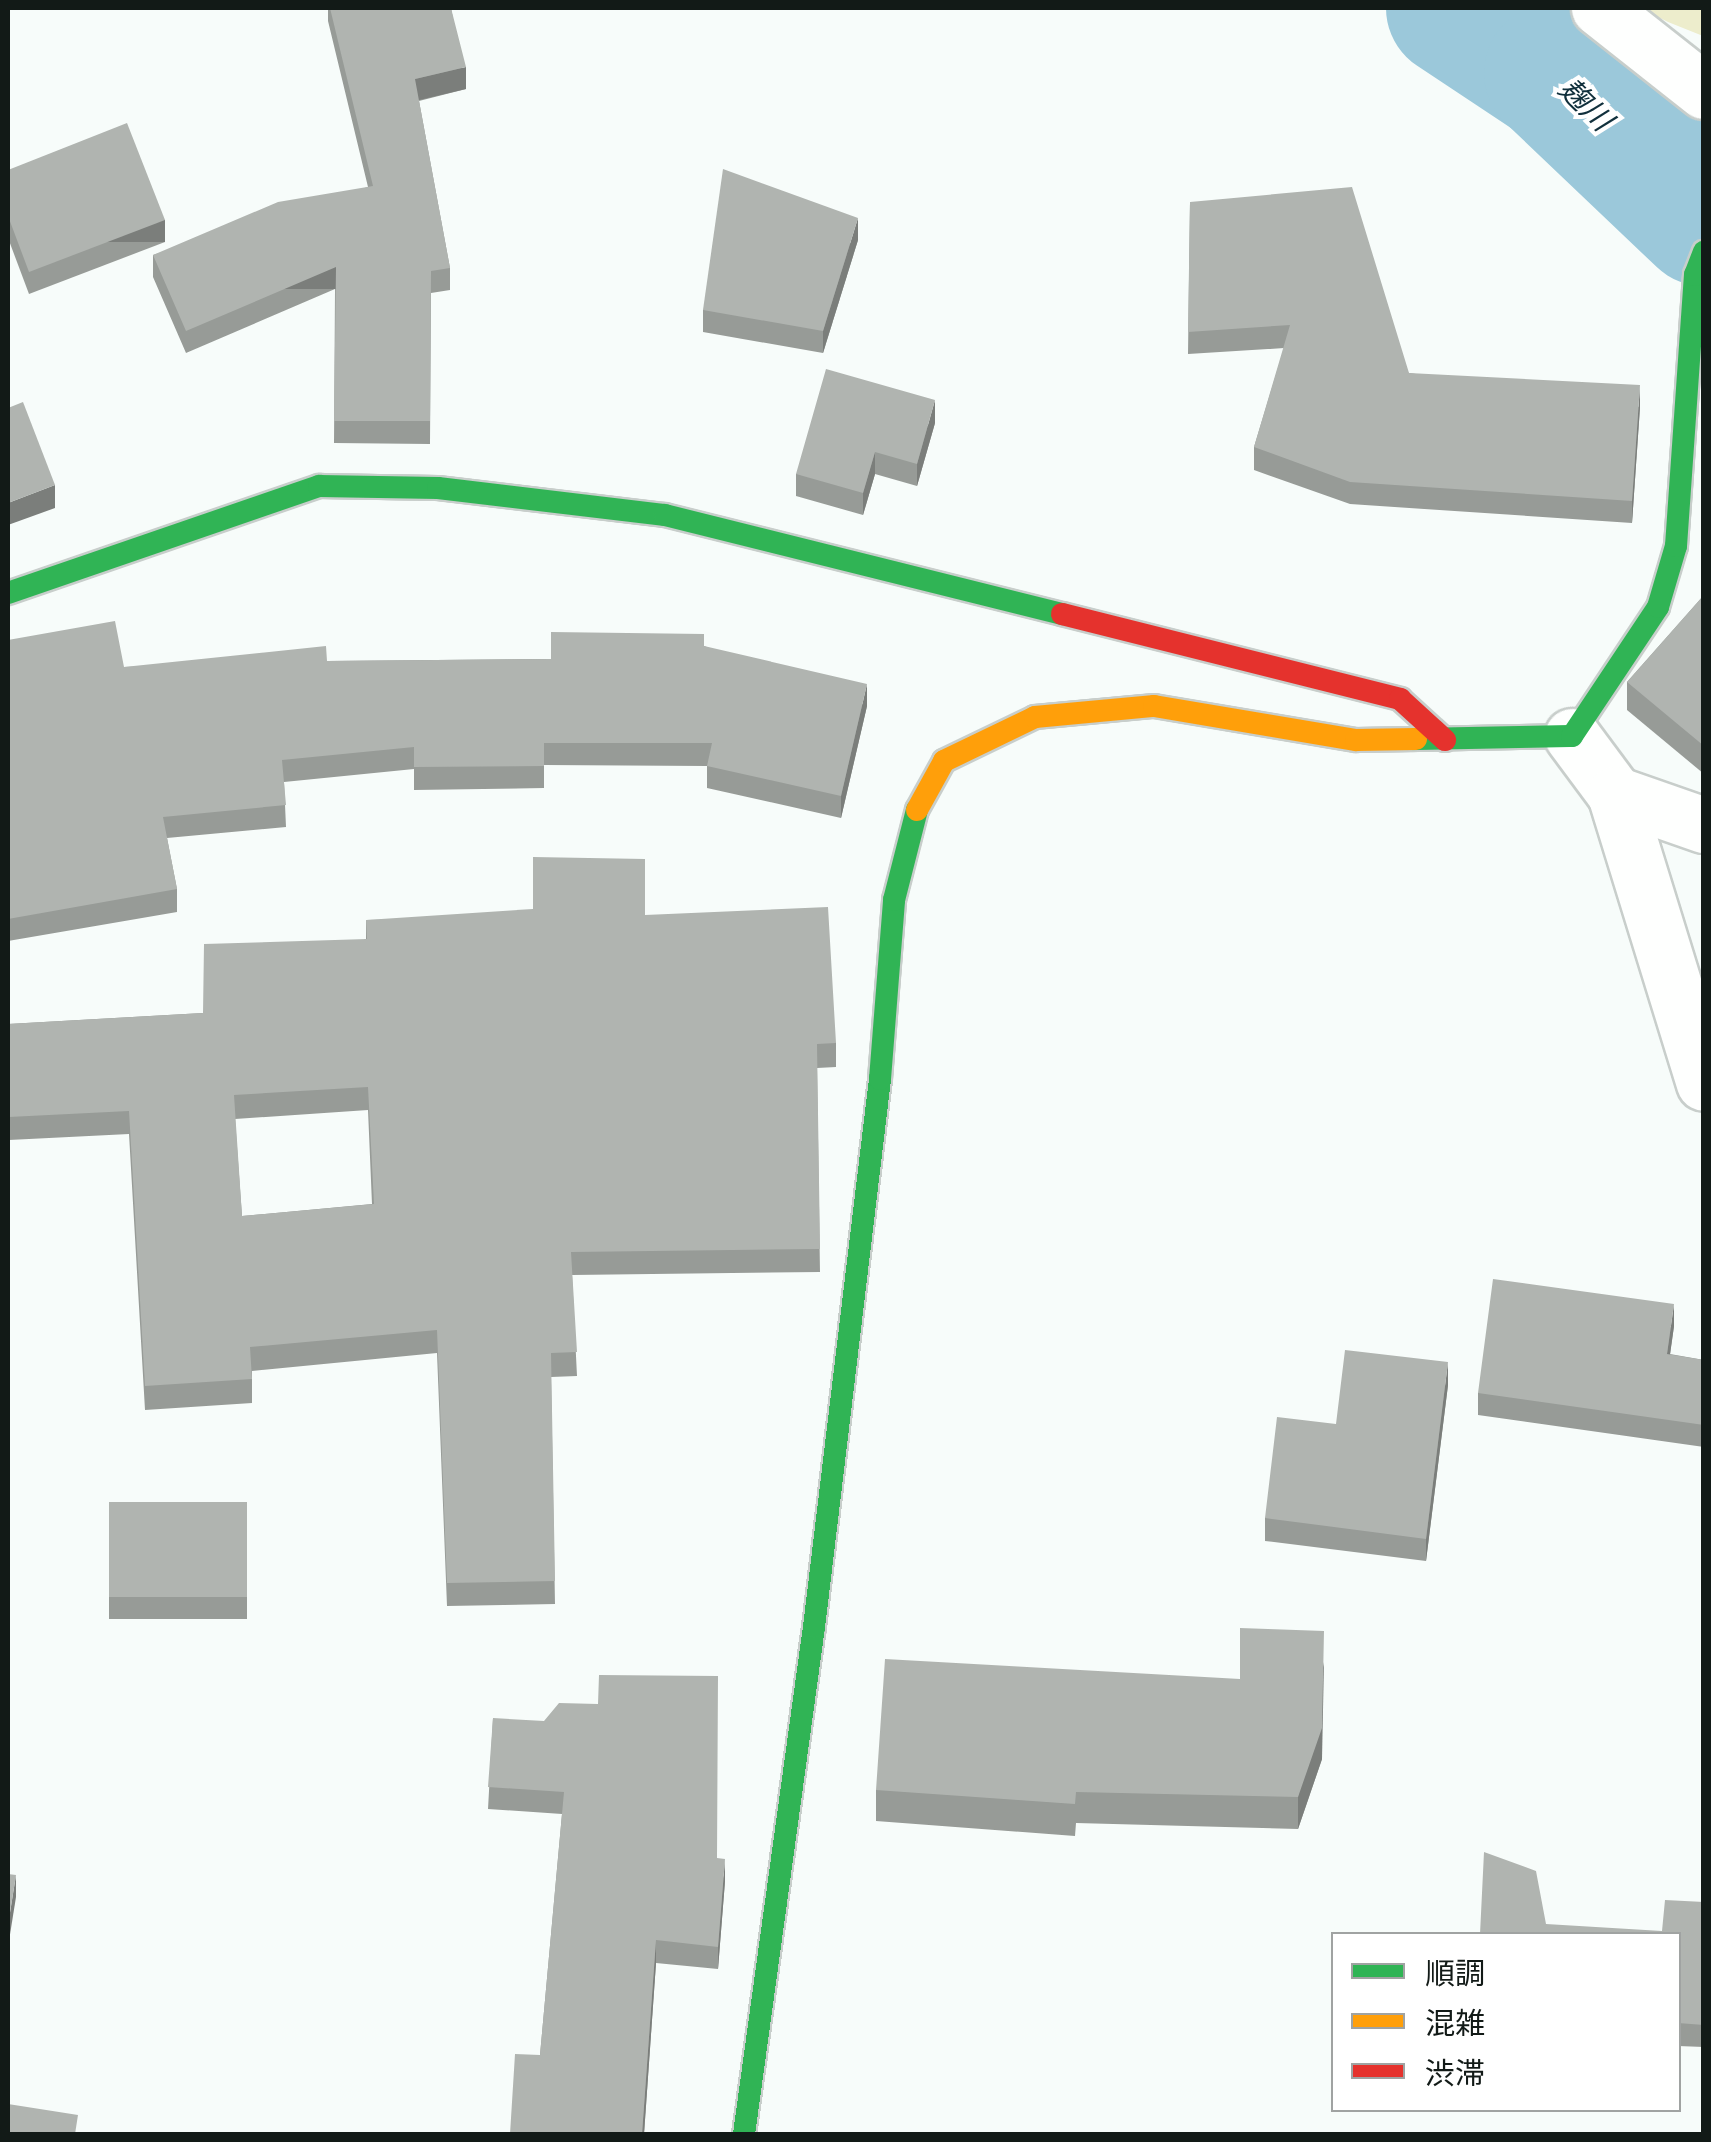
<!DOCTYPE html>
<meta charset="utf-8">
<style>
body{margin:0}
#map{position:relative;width:1711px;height:2142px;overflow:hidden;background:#f7fcfa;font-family:Merriweather,"Noto Sans JP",serif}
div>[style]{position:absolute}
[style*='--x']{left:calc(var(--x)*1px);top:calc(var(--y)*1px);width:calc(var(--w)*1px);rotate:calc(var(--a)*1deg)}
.green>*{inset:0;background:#ededcc}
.river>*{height:138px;margin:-69px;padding:0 69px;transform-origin:69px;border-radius:69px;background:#9bc8da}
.roads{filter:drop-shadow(2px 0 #c8cecb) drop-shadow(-2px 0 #c8cecb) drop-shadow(0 2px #c8cecb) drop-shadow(0 -2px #c8cecb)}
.street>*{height:55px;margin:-27.5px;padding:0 27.5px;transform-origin:27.5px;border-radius:27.5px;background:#fefffe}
.fast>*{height:22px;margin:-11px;padding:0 11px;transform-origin:11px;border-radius:11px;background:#30b455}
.slow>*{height:22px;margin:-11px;padding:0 11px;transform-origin:11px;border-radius:11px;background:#ff9f0a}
.jam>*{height:22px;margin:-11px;padding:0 11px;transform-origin:11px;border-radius:11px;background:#e5322d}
.wall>*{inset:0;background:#979b97;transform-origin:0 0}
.shaded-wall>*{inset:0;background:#7b7e7b;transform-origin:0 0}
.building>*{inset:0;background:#b0b4b0;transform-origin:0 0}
span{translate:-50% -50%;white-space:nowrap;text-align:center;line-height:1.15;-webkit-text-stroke:8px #fff;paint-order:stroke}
.water-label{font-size:30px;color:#11303c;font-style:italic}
.frame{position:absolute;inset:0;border:10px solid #121a17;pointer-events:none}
.legend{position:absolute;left:1331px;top:1932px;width:350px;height:180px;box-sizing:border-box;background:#fff;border:2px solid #a0a3a2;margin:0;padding:12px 18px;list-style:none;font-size:30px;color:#121a17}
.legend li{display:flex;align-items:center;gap:20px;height:50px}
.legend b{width:50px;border:2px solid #a0a3a2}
</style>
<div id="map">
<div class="green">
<div style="clip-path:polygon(1640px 8px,1703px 8px,1703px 36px,1668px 22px)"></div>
</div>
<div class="river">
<div style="--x:1455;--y:8;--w:118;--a:33.6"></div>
<div style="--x:1553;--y:73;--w:209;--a:43.6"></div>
</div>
<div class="roads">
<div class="street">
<div style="--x:1599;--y:8;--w:134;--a:38.3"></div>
<div style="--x:1572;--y:736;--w:72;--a:53.4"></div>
<div style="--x:1615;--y:794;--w:302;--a:72.9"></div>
<div style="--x:1615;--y:794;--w:94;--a:19.2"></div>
</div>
<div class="fast">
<div style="--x:8;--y:593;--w:329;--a:-19"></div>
<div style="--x:319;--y:486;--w:119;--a:1"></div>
<div style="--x:438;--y:488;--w:229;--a:6.8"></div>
<div style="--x:665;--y:515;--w:409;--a:14"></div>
<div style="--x:1416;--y:739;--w:156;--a:-1.1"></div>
<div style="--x:1572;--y:736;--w:155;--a:-56.3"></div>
<div style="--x:1658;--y:607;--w:64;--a:-73.6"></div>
<div style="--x:1676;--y:546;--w:272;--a:-86"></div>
<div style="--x:1695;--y:275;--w:25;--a:-69"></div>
<div style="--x:744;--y:2134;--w:512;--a:-82.14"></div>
<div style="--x:814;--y:1627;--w:552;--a:-83.13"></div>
<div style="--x:880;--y:1079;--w:180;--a:-85.5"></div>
<div style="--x:894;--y:900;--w:93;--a:-75.7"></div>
</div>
<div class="slow">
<div style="--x:917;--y:810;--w:56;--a:-61.1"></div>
<div style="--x:944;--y:761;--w:101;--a:-25.8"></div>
<div style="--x:1035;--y:717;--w:120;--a:-5.3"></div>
<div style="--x:1154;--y:706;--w:205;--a:9.6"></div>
<div style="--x:1356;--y:740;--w:60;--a:-1"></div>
</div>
<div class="jam">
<div style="--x:1062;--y:614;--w:349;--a:14.1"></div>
<div style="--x:1400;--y:699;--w:61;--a:42.3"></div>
</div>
</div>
<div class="wall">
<div style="clip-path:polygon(328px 8px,451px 8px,466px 89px,419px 101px,450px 268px,450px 290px,431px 293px,430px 444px,334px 443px,335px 289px,186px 353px,153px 277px,153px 255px,368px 187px,328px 21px)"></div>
<div style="clip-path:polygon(8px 170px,165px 242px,29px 294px,8px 238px)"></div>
<div style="clip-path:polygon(1190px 202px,1409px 373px,1640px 407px,1632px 523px,1350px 504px,1254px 470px,1254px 447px,1284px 348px,1188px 354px)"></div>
<div style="clip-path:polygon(858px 240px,823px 353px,703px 332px,703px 310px)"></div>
<div style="clip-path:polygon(935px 423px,917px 486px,875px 474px,863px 515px,796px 496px,796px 474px)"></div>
<div style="clip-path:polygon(1704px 595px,1704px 774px,1627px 710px,1627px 682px)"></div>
<div style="clip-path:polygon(8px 640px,124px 667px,327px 661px,551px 659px,704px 646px,867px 706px,841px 818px,707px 788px,707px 766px,544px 765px,544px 788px,414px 790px,414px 769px,284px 782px,286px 827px,167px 838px,177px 889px,177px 912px,8px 941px)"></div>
<div style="clip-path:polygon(evenodd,645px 915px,836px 1043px,836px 1067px,817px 1068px,820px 1272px,572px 1275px,577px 1376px,551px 1377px,555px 1604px,447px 1606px,437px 1353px,252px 1371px,252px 1403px,145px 1410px,129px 1134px,9px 1140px,8px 1187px,8px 1024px,203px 1013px,366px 939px,366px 920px,645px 915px,368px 1110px,372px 1204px,242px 1216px,235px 1119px,368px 1110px)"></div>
<div style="clip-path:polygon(1674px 1326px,1670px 1354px,1704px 1360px,1704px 1447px,1478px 1415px,1478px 1393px)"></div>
<div style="clip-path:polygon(1448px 1385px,1426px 1561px,1265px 1541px,1265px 1518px,1336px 1424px)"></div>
<div style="left:109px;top:1502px;width:138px;height:117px"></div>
<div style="clip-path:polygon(493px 1718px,717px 1858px,725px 1881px,718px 1969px,656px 1963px,644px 2134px,510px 2134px,540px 2055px,562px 1814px,488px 1809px)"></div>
<div style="clip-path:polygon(1322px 1759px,1298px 1829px,1076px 1823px,1075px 1836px,876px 1821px,876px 1790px)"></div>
<div style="clip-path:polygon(1704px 1902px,1704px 2047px,1678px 2046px,1678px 1934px,1662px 1931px)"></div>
</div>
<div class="shaded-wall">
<div style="clip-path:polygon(466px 67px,466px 89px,415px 101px,415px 79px)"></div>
<div style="clip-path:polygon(858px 218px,858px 240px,823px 353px,823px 331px)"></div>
<div style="left:165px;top:220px;width:22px;height:146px;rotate:90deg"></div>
<div style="left:336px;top:267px;width:22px;height:163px;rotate:90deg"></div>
<div style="clip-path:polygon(1640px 385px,1640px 407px,1632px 523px,1632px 501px)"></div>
<div style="clip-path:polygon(935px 400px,935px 423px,917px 486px,917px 464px)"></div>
<div style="clip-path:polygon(875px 452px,875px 474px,863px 515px,863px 493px)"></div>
<div style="clip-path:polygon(55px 485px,55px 508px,8px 525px,8px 503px)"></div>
<div style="clip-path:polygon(867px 684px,867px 706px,841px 818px,841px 796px)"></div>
<div style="clip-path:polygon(1674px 1304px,1674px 1326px,1667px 1376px,1667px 1354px)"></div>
<div style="clip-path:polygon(1448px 1362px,1448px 1385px,1426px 1561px,1426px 1539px)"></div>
<div style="clip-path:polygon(1324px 1662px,1322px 1759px,1298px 1829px,1298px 1797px)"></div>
<div style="clip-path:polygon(725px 1859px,725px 1881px,718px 1969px,718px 1947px)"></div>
<div style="clip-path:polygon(16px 1875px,16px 1897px,8px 1947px,8px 1925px)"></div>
<div style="clip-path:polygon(656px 1940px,656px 1963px,644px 2134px,642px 2134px)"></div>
</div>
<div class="building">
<div style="clip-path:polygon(330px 8px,451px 8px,466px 67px,415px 79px,450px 268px,431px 271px,430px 421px,334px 421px,336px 267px,186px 331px,153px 255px,278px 202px,373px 186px)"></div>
<div style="clip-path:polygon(127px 123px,165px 220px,29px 272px,8px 216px,8px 170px)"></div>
<div style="clip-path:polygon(723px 169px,858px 218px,823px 331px,703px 310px)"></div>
<div style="clip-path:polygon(1352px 187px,1409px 373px,1640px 385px,1632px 501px,1350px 482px,1254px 447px,1290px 325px,1188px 332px,1190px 202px)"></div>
<div style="clip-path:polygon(826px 369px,935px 400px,917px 464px,875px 452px,863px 493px,796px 474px)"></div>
<div style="clip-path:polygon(23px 402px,55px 485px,8px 503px,8px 408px)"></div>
<div style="clip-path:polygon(1704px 595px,1704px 746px,1627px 682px)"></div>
<div style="clip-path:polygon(115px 621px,124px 667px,326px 646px,327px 661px,551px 659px,551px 632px,704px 634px,704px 646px,867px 684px,841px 796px,707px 766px,712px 743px,544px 743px,544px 766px,414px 767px,414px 747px,282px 760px,286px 805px,163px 817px,177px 889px,8px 919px,8px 640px)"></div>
<div style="clip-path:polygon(evenodd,533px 857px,645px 859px,645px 915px,828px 907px,836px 1043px,817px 1044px,820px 1249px,571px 1252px,577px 1352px,551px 1353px,555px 1581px,447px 1583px,437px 1330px,250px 1347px,252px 1379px,145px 1386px,129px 1111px,9px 1117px,8px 1164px,8px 1024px,203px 1013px,204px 944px,367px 939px,366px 920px,533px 909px,533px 857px,368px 1087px,374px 1204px,242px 1216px,234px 1095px,368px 1087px)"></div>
<div style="clip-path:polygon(1493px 1279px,1674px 1304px,1667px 1354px,1704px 1360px,1704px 1425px,1478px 1393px)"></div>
<div style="clip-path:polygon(1345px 1350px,1448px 1362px,1426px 1539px,1265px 1518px,1277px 1417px,1336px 1424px)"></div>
<div style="left:109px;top:1502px;width:138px;height:95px"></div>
<div style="clip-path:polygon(1240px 1628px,1324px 1631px,1322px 1728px,1298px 1797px,1076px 1792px,1075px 1804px,876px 1790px,885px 1659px,1240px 1679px)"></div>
<div style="clip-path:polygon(599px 1675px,718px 1676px,717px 1858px,725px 1859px,718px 1947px,656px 1940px,642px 2134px,510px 2134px,515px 2054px,540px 2055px,564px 1792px,488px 1787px,493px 1718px,544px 1721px,559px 1703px,598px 1704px)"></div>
<div style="clip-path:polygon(1484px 1852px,1536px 1871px,1546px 1924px,1662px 1931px,1665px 1900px,1704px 1902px,1704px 2025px,1678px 2023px,1678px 1934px,1480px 1934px)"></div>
<div style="clip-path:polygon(8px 1874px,16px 1875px,8px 1925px)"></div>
<div style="clip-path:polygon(8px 2104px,78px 2115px,75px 2134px,8px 2134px)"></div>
</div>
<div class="water-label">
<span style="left:1586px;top:104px;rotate:44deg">麹川</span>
</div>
<div class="frame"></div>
<ul class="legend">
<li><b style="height:12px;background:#30b455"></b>順調</li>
<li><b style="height:12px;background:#ff9f0a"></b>混雑</li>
<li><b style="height:12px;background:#e5322d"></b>渋滞</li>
</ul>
</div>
